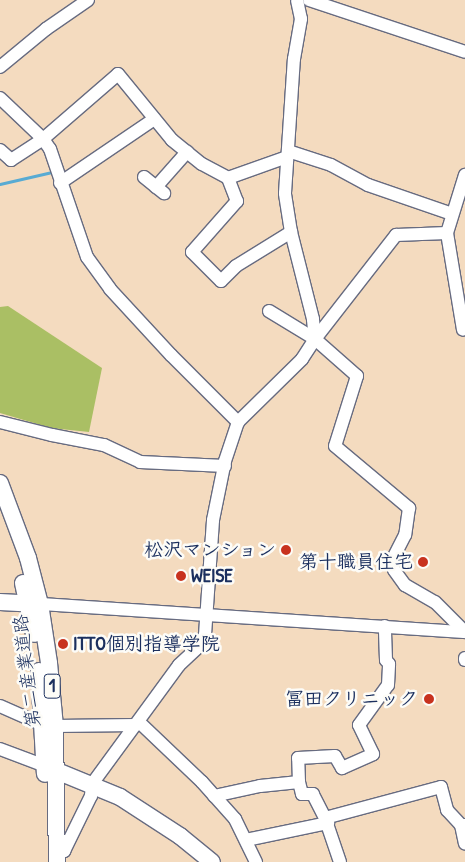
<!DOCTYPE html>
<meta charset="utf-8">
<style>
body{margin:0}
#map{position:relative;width:465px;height:862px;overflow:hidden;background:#f4dbbf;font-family:"Patrick Hand","Klee One",sans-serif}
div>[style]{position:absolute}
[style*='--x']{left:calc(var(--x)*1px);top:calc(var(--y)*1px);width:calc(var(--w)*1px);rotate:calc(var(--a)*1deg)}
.green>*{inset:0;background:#aabf64}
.stream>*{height:2.5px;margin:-1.25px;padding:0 1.25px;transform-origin:1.25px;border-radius:1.25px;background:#58abd3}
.roads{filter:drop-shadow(1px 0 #676b80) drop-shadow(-1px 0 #676b80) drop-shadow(0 1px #676b80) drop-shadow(0 -1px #676b80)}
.minor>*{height:12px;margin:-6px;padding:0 6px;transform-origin:6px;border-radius:6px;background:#fff}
.major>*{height:16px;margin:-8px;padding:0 8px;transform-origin:8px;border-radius:8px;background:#fff}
.dots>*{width:14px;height:14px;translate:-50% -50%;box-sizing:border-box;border:2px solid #fdfcf7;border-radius:50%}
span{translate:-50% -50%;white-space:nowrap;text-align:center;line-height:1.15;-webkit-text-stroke:5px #fdfcf7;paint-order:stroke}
.shield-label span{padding:1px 4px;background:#fdfcf7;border:1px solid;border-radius:4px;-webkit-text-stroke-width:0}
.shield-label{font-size:18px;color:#1b2f5e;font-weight:700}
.poi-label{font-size:19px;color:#1b2f5e;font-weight:700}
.right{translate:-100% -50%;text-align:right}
.left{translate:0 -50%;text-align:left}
.street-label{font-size:19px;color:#1b2f5e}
</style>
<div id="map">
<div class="green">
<div style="clip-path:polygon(8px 306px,102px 368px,89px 432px,51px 428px,0 413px,0 307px)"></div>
</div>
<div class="stream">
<div style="--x:0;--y:184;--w:53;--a:-13"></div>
</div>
<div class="roads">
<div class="minor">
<div style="--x:309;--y:0;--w:164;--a:18.4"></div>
<div style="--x:0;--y:67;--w:60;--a:-39.6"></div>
<div style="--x:46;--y:29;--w:51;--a:-34.6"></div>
<div style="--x:0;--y:98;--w:59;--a:43.6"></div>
<div style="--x:43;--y:139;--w:12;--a:55"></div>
<div style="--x:50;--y:149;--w:114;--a:71.1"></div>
<div style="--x:87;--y:257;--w:39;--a:54"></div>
<div style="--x:110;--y:289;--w:90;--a:47.3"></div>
<div style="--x:171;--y:355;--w:95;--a:45"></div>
<div style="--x:0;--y:150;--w:15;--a:42"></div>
<div style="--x:11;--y:160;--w:38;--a:-33"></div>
<div style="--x:43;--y:139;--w:99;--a:-40.9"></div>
<div style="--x:118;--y:74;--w:85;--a:50.7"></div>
<div style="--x:172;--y:140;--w:38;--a:39"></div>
<div style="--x:202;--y:164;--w:30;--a:28"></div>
<div style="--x:228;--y:178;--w:63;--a:-19.6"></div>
<div style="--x:288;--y:151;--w:45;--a:18"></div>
<div style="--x:331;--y:165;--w:42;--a:28.4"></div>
<div style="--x:368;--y:185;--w:89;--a:19"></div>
<div style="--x:144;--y:177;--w:26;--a:39"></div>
<div style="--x:228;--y:178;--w:25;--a:69"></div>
<div style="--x:237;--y:201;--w:68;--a:131.4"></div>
<div style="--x:192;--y:252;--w:41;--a:45"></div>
<div style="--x:221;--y:281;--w:21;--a:-45"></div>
<div style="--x:236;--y:266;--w:65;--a:-31.7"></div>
<div style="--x:60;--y:183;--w:114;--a:-34.2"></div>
<div style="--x:156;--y:187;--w:47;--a:-48.5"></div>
<div style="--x:447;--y:233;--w:98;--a:80.6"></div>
<div style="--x:269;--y:311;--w:54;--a:31.3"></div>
<div style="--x:315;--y:339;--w:56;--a:41.4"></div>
<div style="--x:357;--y:376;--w:73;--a:107.4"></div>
<div style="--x:335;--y:446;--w:97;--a:40"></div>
<div style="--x:409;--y:508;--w:27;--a:98"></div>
<div style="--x:405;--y:535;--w:29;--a:117"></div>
<div style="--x:392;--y:561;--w:9;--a:77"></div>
<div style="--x:394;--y:570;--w:19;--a:54"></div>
<div style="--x:405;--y:585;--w:34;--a:30"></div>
<div style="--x:435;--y:602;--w:42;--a:45"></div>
<div style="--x:315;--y:339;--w:132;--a:-52.1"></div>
<div style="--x:396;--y:235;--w:51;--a:-2.2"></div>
<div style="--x:447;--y:233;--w:61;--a:-72.8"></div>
<div style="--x:0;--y:422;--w:54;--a:14"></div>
<div style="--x:52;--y:435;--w:53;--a:10.9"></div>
<div style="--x:104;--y:445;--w:40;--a:25"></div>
<div style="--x:140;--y:462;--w:85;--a:2.7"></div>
<div style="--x:40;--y:604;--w:426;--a:3.8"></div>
<div style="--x:465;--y:658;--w:2;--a:90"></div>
<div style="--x:0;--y:706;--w:47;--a:23.8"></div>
<div style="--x:139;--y:722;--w:87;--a:43.6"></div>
<div style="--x:202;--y:782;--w:50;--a:48.3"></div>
<div style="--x:235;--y:819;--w:48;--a:64"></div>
<div style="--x:55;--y:726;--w:81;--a:-0.7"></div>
<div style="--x:0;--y:749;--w:48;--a:20.7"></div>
<div style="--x:214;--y:796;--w:47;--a:-12.3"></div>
<div style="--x:260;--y:786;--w:39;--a:-6"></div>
<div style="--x:325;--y:818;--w:27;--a:-117"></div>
<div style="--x:313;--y:794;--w:11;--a:180"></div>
<div style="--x:302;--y:794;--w:12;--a:-104"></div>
<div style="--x:299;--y:782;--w:24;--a:-92"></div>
<div style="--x:298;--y:758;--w:37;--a:-3"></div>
<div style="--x:335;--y:756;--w:14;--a:60"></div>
<div style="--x:342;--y:768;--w:34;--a:-24"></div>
<div style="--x:373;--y:754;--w:32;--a:-116"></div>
<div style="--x:359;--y:725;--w:49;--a:-54.1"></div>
<div style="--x:388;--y:685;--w:21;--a:-87"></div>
<div style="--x:389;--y:664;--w:5;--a:-127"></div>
<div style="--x:386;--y:660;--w:34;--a:-92"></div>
<div style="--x:461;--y:825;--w:19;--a:78"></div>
<div style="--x:246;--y:840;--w:84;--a:-11.7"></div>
<div style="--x:56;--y:854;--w:9;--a:-21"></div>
<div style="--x:64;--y:851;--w:61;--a:-63.9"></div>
<div style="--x:91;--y:796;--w:12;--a:-85"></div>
<div style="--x:92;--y:784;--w:147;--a:-53.8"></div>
<div style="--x:179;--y:665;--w:23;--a:-43"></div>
<div style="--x:196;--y:649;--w:17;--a:-57"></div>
<div style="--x:205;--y:635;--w:115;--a:-86"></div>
<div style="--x:213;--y:520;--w:60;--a:-78.5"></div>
<div style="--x:225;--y:461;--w:41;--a:-71.6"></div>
<div style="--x:238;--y:422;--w:90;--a:-44.5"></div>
<div style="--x:302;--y:359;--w:24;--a:-57"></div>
<div style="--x:315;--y:339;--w:20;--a:-96"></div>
<div style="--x:313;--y:319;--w:90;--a:-104.2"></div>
<div style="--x:291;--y:232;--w:39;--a:-99"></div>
<div style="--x:285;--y:193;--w:134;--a:-86.2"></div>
<div style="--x:294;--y:59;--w:41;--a:-80.1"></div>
<div style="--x:301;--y:19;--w:19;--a:-102"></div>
<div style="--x:340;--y:862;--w:46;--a:-108.8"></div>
<div style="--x:325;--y:818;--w:120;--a:-15"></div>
<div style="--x:441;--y:787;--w:24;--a:75"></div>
<div style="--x:447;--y:810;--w:21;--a:47"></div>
<div style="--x:461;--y:825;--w:4;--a:0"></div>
</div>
<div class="major">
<div style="--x:0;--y:483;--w:80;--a:69.5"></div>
<div style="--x:28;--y:558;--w:48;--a:75.4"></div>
<div style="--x:40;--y:604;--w:60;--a:81.3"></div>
<div style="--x:49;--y:663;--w:63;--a:84.6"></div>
<div style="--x:55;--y:726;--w:136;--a:89.2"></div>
<div style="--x:23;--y:583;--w:52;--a:77.8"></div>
<div style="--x:0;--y:602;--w:37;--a:3"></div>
<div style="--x:39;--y:671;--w:103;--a:86.7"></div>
<div style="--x:47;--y:767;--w:79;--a:22.3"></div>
<div style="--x:120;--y:797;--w:72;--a:33"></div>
<div style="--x:180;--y:836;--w:41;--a:39.1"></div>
</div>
</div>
<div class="dots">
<div style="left:286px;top:550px;background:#c8321e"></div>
<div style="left:423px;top:562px;background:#c8321e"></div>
<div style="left:181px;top:576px;background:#c8321e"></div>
<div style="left:63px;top:644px;background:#c8321e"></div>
<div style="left:429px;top:699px;background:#c8321e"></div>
</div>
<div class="shield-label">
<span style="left:52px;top:686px">1</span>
</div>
<div class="poi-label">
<span class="right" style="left:276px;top:550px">松沢マンション</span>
<span class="right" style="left:413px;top:562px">第十職員住宅</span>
<span class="left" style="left:191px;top:576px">WEISE</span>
<span class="left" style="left:73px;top:644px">ITTO個別指導学院</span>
<span class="right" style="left:418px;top:699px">冨田クリニック</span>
</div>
<div class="street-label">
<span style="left:27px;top:671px;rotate:-97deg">第二産業道路</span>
</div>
</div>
